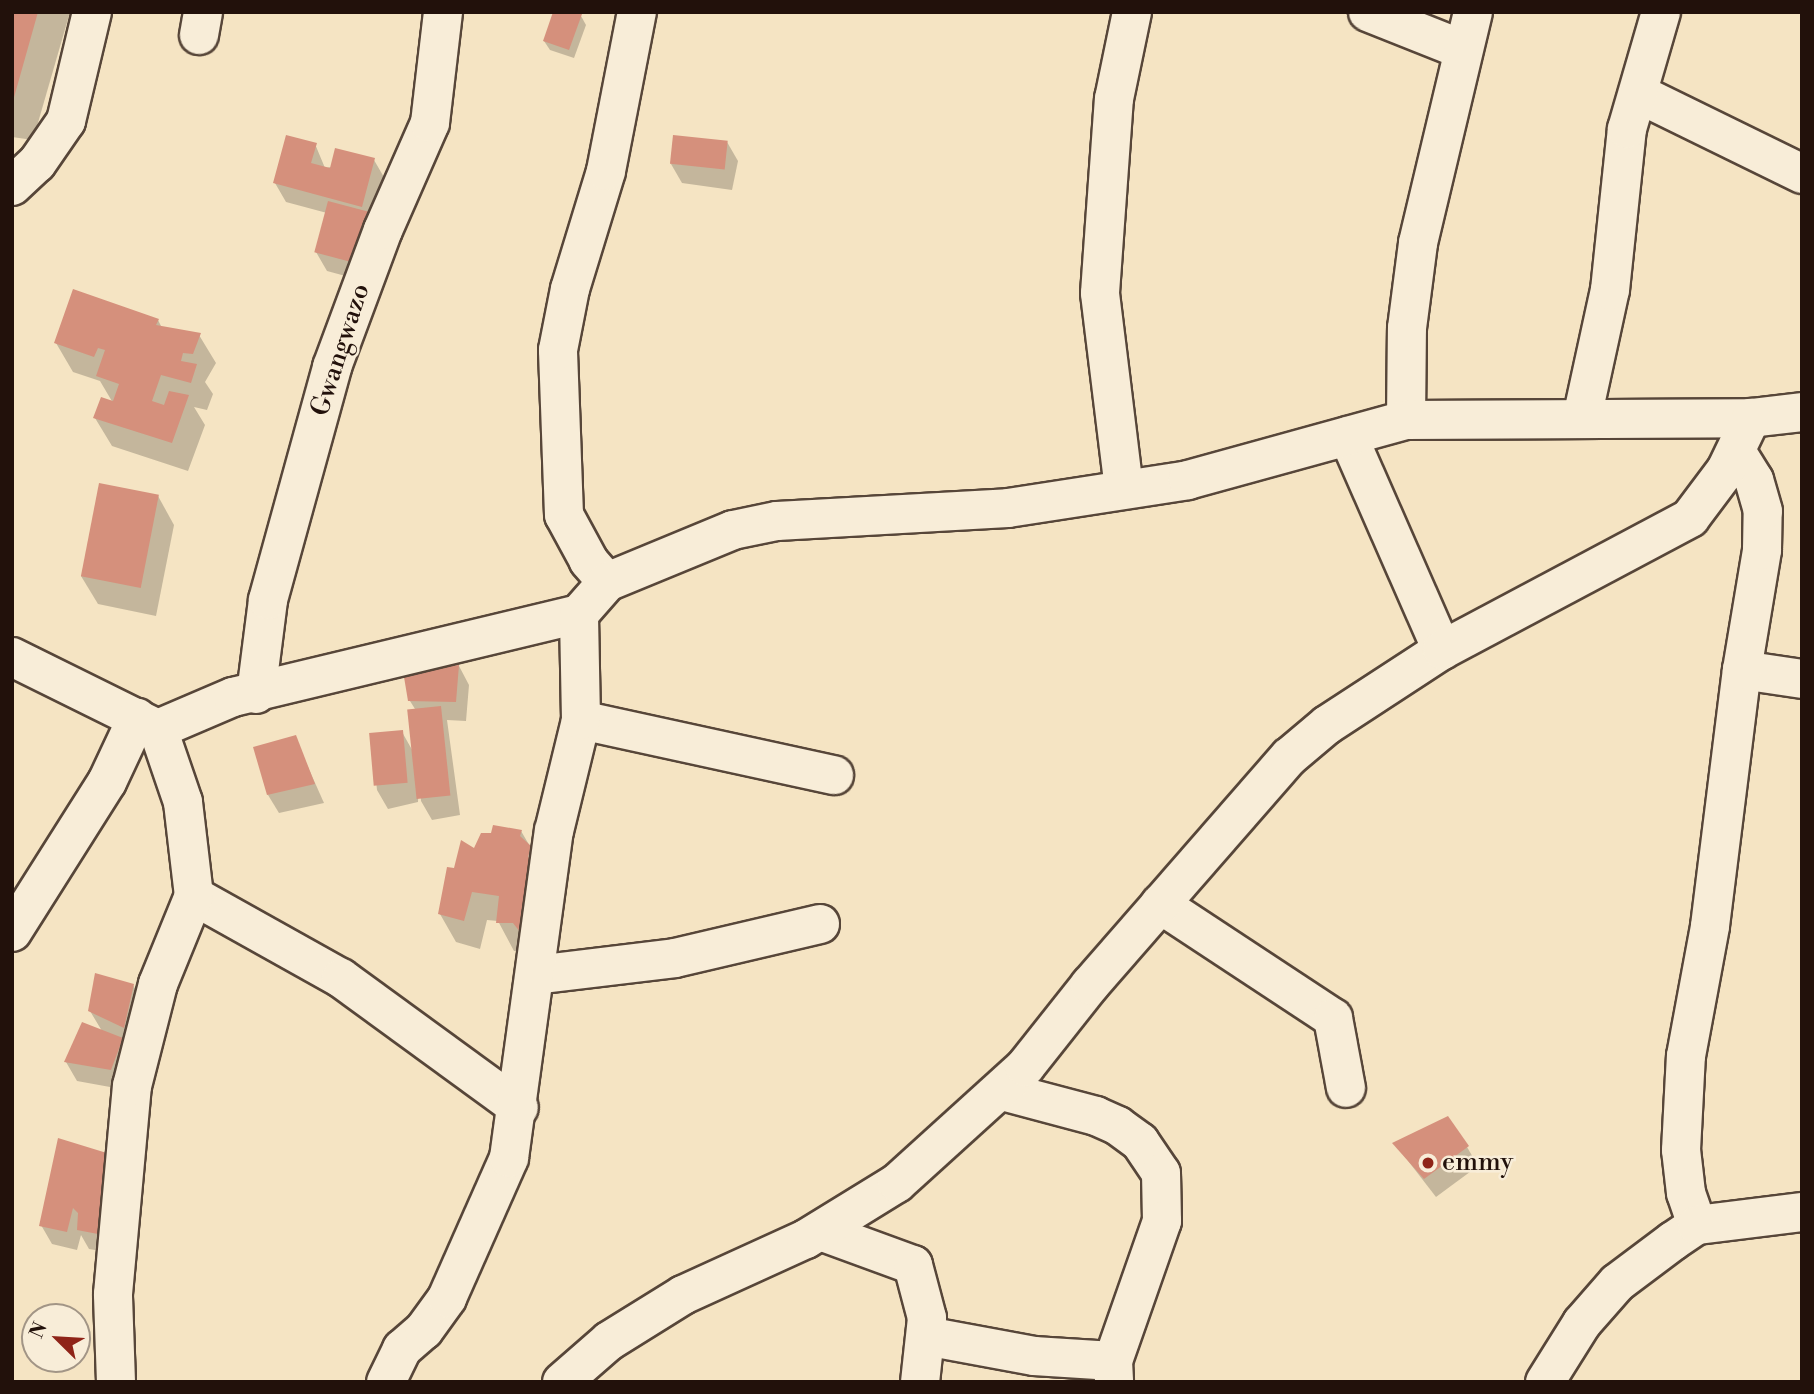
<!DOCTYPE html>
<style>
body{margin:0}
#map{position:relative;width:1814px;height:1394px;overflow:hidden;background:#f5e4c3;font-family:"Libre Bodoni",serif}
div>[style]{position:absolute}
[style*='--x']{left:calc(var(--x)*1px);top:calc(var(--y)*1px);width:calc(var(--w)*1px);rotate:calc(var(--a)*1deg)}
.shadow>*{inset:0;background:#0003}
.building>*{inset:0;background:#d5907c;transform-origin:0 0}
.roads{filter:drop-shadow(2px 0 #574639) drop-shadow(-2px 0 #574639) drop-shadow(0 2px #574639) drop-shadow(0 -2px #574639)}
.minor>*{height:38px;margin:-19px;padding:0 19px;transform-origin:19px;border-radius:19px;background:#f8edd8}
.dots>*{width:19px;height:19px;translate:-50% -50%;box-sizing:border-box;border:4px solid #f8edd8;border-radius:50%}
span{translate:-50% -50%;white-space:nowrap;text-align:center;line-height:1.15;-webkit-text-stroke:5px #f8edd8;paint-order:stroke}
.street-label{font-size:26px;color:#22110b}
.poi-label{font-size:26px;color:#22110b}
.left{translate:0 -50%;text-align:left}
.frame{position:absolute;inset:0;border:14px solid #22110b;pointer-events:none}
.north{position:absolute;left:21px;top:1303px;width:70px;height:70px;box-sizing:border-box;background:#f8edd8;border:2px solid #a29586;border-radius:50%;rotate:294deg;font-size:19px;font-weight:700;line-height:28px;text-align:center;color:#22110b}
.north::after{content:'';display:block;margin:auto;width:24px;height:32px;background:#8f2418;clip-path:polygon(50% 0,100% 100%,50% 72%,0 100%)}
</style>
<div id="map">
<div class="shadow">
<div style="clip-path:polygon(12px 12px,70px 12px,33px 140px,12px 137px)"></div>
<div style="clip-path:polygon(555px 12px,581px 16px,586px 25px,574px 58px,550px 50px,544px 41px)"></div>
<div style="clip-path:polygon(727px 142px,738px 161px,732px 190px,682px 183px,671px 164px)"></div>
<div style="clip-path:polygon(315px 144px,325px 168px,374px 160px,385px 179px,364px 281px,327px 271px,316px 252px,327px 213px,286px 202px,275px 183px)"></div>
<div style="clip-path:polygon(158px 320px,162px 328px,199px 335px,216px 363px,205px 382px,213px 394px,207px 410px,194px 407px,205px 425px,188px 471px,112px 446px,95px 418px,113px 403px,100px 381px,73px 372px,56px 343px)"></div>
<div style="clip-path:polygon(158px 496px,174px 525px,156px 616px,98px 604px,81px 576px)"></div>
<div style="clip-path:polygon(459px 666px,469px 685px,466px 721px,447px 720px,460px 815px,432px 820px,421px 801px,419px 779px,418px 802px,388px 809px,377px 790px,371px 734px,402px 732px,415px 755px,415px 709px,410px 701px)"></div>
<div style="clip-path:polygon(295px 738px,324px 803px,279px 813px,268px 795px)"></div>
<div style="clip-path:polygon(521px 831px,538px 860px,531px 951px,514px 951px,498px 921px,487px 920px,480px 949px,456px 942px,440px 914px,455px 870px,475px 850px)"></div>
<div style="clip-path:polygon(133px 985px,144px 1004px,134px 1045px,122px 1040px,133px 1058px,121px 1089px,77px 1081px,66px 1062px,102px 1031px,90px 1011px)"></div>
<div style="clip-path:polygon(1395px 1144px,1467px 1147px,1478px 1166px,1436px 1197px)"></div>
<div style="clip-path:polygon(108px 1156px,108px 1252px,89px 1249px,81px 1235px,77px 1250px,52px 1244px,41px 1225px)"></div>
</div>
<div class="building">
<div style="clip-path:polygon(12px 12px,38px 12px,13px 101px,12px 101px)"></div>
<div style="clip-path:polygon(553px 12px,582px 14px,569px 50px,543px 41px)"></div>
<div style="clip-path:polygon(286px 135px,317px 143px,311px 163px,330px 168px,335px 148px,375px 158px,362px 207px,273px 183px)"></div>
<div style="left:673px;top:135px;width:55px;height:29px;rotate:6deg"></div>
<div style="left:328px;top:201px;width:41px;height:53px;rotate:15deg"></div>
<div style="clip-path:polygon(73px 289px,159px 319px,156px 325px,201px 333px,193px 354px,183px 353px,181px 361px,197px 364px,191px 383px,161px 375px,152px 401px,164px 405px,169px 391px,189px 395px,172px 443px,93px 418px,101px 397px,113px 401px,119px 384px,96px 376px,105px 350px,98px 348px,94px 357px,54px 343px)"></div>
<div style="left:99px;top:483px;width:61px;height:95px;rotate:11deg"></div>
<div style="clip-path:polygon(459px 665px,456px 702px,408px 701px,403px 671px)"></div>
<div style="left:441px;top:706px;width:90px;height:34px;rotate:84deg"></div>
<div style="left:403px;top:730px;width:53px;height:34px;rotate:85deg"></div>
<div style="clip-path:polygon(296px 735px,315px 784px,267px 795px,253px 747px)"></div>
<div style="clip-path:polygon(493px 825px,522px 830px,520px 836px,531px 846px,528px 857px,541px 863px,527px 941px,513px 923px,496px 923px,499px 896px,472px 892px,464px 921px,438px 914px,447px 867px,454px 868px,461px 840px,474px 848px,481px 833px,491px 833px)"></div>
<div style="clip-path:polygon(95px 973px,134px 984px,124px 1028px,88px 1011px)"></div>
<div style="clip-path:polygon(82px 1022px,123px 1038px,111px 1070px,64px 1062px)"></div>
<div style="clip-path:polygon(1448px 1116px,1469px 1146px,1424px 1179px,1392px 1143px)"></div>
<div style="clip-path:polygon(58px 1138px,110px 1154px,98px 1234px,77px 1230px,78px 1213px,73px 1208px,67px 1232px,39px 1226px)"></div>
</div>
<div class="roads">
<div class="minor">
<div style="--x:1368;--y:12;--w:100;--a:21.7"></div>
<div style="--x:199;--y:35;--w:23;--a:-80"></div>
<div style="--x:1639;--y:94;--w:182;--a:26.1"></div>
<div style="--x:12;--y:186;--w:34;--a:-43"></div>
<div style="--x:37;--y:163;--w:51;--a:-55.4"></div>
<div style="--x:66;--y:121;--w:112;--a:-76.6"></div>
<div style="--x:1582;--y:418;--w:131;--a:-77.7"></div>
<div style="--x:1610;--y:290;--w:162;--a:-84"></div>
<div style="--x:1627;--y:129;--w:122;--a:-73.8"></div>
<div style="--x:1406;--y:420;--w:92;--a:-89.4"></div>
<div style="--x:1407;--y:328;--w:86;--a:-82.6"></div>
<div style="--x:1418;--y:243;--w:237;--a:-76.6"></div>
<div style="--x:1348;--y:436;--w:234;--a:66.3"></div>
<div style="--x:1124;--y:489;--w:197;--a:-97"></div>
<div style="--x:1100;--y:293;--w:195;--a:-85.9"></div>
<div style="--x:1114;--y:99;--w:89;--a:-78.3"></div>
<div style="--x:607;--y:582;--w:28;--a:-131"></div>
<div style="--x:589;--y:561;--w:52;--a:-118.5"></div>
<div style="--x:564;--y:515;--w:165;--a:-92.1"></div>
<div style="--x:558;--y:350;--w:62;--a:-78.9"></div>
<div style="--x:570;--y:289;--w:123;--a:-73"></div>
<div style="--x:606;--y:171;--w:162;--a:-79"></div>
<div style="--x:12;--y:657;--w:163;--a:26.3"></div>
<div style="--x:158;--y:729;--w:82;--a:-23.1"></div>
<div style="--x:233;--y:697;--w:356;--a:-13.5"></div>
<div style="--x:579;--y:614;--w:43;--a:-48.8"></div>
<div style="--x:607;--y:582;--w:136;--a:-22.4"></div>
<div style="--x:733;--y:530;--w:45;--a:-11.6"></div>
<div style="--x:777;--y:521;--w:231;--a:-3.2"></div>
<div style="--x:1008;--y:508;--w:182;--a:-8.8"></div>
<div style="--x:1188;--y:480;--w:226;--a:-15.4"></div>
<div style="--x:1406;--y:420;--w:345;--a:-0.3"></div>
<div style="--x:1751;--y:418;--w:51;--a:-6.7"></div>
<div style="--x:1742;--y:670;--w:61;--a:8.5"></div>
<div style="--x:256;--y:694;--w:95;--a:-82.7"></div>
<div style="--x:268;--y:600;--w:242;--a:-74.6"></div>
<div style="--x:332;--y:367;--w:146;--a:-69.6"></div>
<div style="--x:383;--y:230;--w:117;--a:-66.3"></div>
<div style="--x:430;--y:123;--w:112;--a:-83.3"></div>
<div style="--x:581;--y:720;--w:259;--a:12.3"></div>
<div style="--x:194;--y:896;--w:168;--a:29.2"></div>
<div style="--x:341;--y:978;--w:220;--a:36.1"></div>
<div style="--x:1160;--y:904;--w:207;--a:33.4"></div>
<div style="--x:1333;--y:1018;--w:71;--a:79.5"></div>
<div style="--x:12;--y:932;--w:178;--a:-57.7"></div>
<div style="--x:107;--y:782;--w:71;--a:-64.9"></div>
<div style="--x:535;--y:975;--w:141;--a:-6.9"></div>
<div style="--x:675;--y:958;--w:149;--a:-13.2"></div>
<div style="--x:1002;--y:1091;--w:97;--a:14.9"></div>
<div style="--x:1096;--y:1116;--w:24;--a:24"></div>
<div style="--x:1118;--y:1126;--w:27;--a:36"></div>
<div style="--x:1140;--y:1142;--w:37;--a:56"></div>
<div style="--x:1161;--y:1173;--w:48;--a:88.8"></div>
<div style="--x:1162;--y:1221;--w:148;--a:109.3"></div>
<div style="--x:1113;--y:1361;--w:21;--a:87"></div>
<div style="--x:1697;--y:1225;--w:34;--a:-109"></div>
<div style="--x:1686;--y:1193;--w:43;--a:-96.6"></div>
<div style="--x:1681;--y:1150;--w:94;--a:-87"></div>
<div style="--x:1686;--y:1056;--w:132;--a:-79.5"></div>
<div style="--x:1710;--y:926;--w:258;--a:-82.9"></div>
<div style="--x:1742;--y:670;--w:122;--a:-80.5"></div>
<div style="--x:1762;--y:550;--w:39;--a:-89"></div>
<div style="--x:1763;--y:511;--w:32;--a:-106"></div>
<div style="--x:1754;--y:480;--w:34;--a:-122"></div>
<div style="--x:820;--y:1231;--w:99;--a:20.1"></div>
<div style="--x:913;--y:1265;--w:55;--a:75.2"></div>
<div style="--x:927;--y:1318;--w:64;--a:96.2"></div>
<div style="--x:926;--y:1336;--w:110;--a:10.5"></div>
<div style="--x:1034;--y:1356;--w:79;--a:3.6"></div>
<div style="--x:116;--y:1382;--w:88;--a:-92"></div>
<div style="--x:113;--y:1294;--w:209;--a:-84.8"></div>
<div style="--x:132;--y:1086;--w:105;--a:-75.7"></div>
<div style="--x:158;--y:984;--w:95;--a:-67.8"></div>
<div style="--x:194;--y:896;--w:95;--a:-96.7"></div>
<div style="--x:183;--y:802;--w:77;--a:-108.9"></div>
<div style="--x:386;--y:1382;--w:37;--a:-64"></div>
<div style="--x:402;--y:1349;--w:29;--a:-41"></div>
<div style="--x:424;--y:1330;--w:39;--a:-54"></div>
<div style="--x:447;--y:1298;--w:153;--a:-66.1"></div>
<div style="--x:509;--y:1158;--w:330;--a:-82.2"></div>
<div style="--x:554;--y:831;--w:114;--a:-76.3"></div>
<div style="--x:581;--y:720;--w:106;--a:-91.1"></div>
<div style="--x:562;--y:1382;--w:62;--a:-41.1"></div>
<div style="--x:609;--y:1341;--w:87;--a:-31.9"></div>
<div style="--x:683;--y:1295;--w:135;--a:-24.5"></div>
<div style="--x:806;--y:1239;--w:107;--a:-31.6"></div>
<div style="--x:897;--y:1183;--w:173;--a:-42.2"></div>
<div style="--x:1025;--y:1067;--w:105;--a:-51.6"></div>
<div style="--x:1090;--y:985;--w:303;--a:-48.9"></div>
<div style="--x:1289;--y:757;--w:50;--a:-40.1"></div>
<div style="--x:1327;--y:725;--w:137;--a:-33.1"></div>
<div style="--x:1442;--y:650;--w:281;--a:-28"></div>
<div style="--x:1690;--y:518;--w:60;--a:-53.1"></div>
<div style="--x:1726;--y:470;--w:58;--a:-64.3"></div>
<div style="--x:1545;--y:1382;--w:70;--a:-57.9"></div>
<div style="--x:1582;--y:1323;--w:53;--a:-48.8"></div>
<div style="--x:1617;--y:1283;--w:70;--a:-36.9"></div>
<div style="--x:1673;--y:1241;--w:29;--a:-34"></div>
<div style="--x:1697;--y:1225;--w:106;--a:-7.1"></div>
</div>
</div>
<div class="dots">
<div style="left:1428px;top:1163px;background:#8f2418"></div>
</div>
<div class="street-label">
<span style="left:341px;top:350px;rotate:-72deg">Gwangwazo</span>
</div>
<div class="poi-label">
<span class="left" style="left:1442px;top:1163px">emmy</span>
</div>
<div class="frame"></div>
<div class="north">N</div>
</div>
